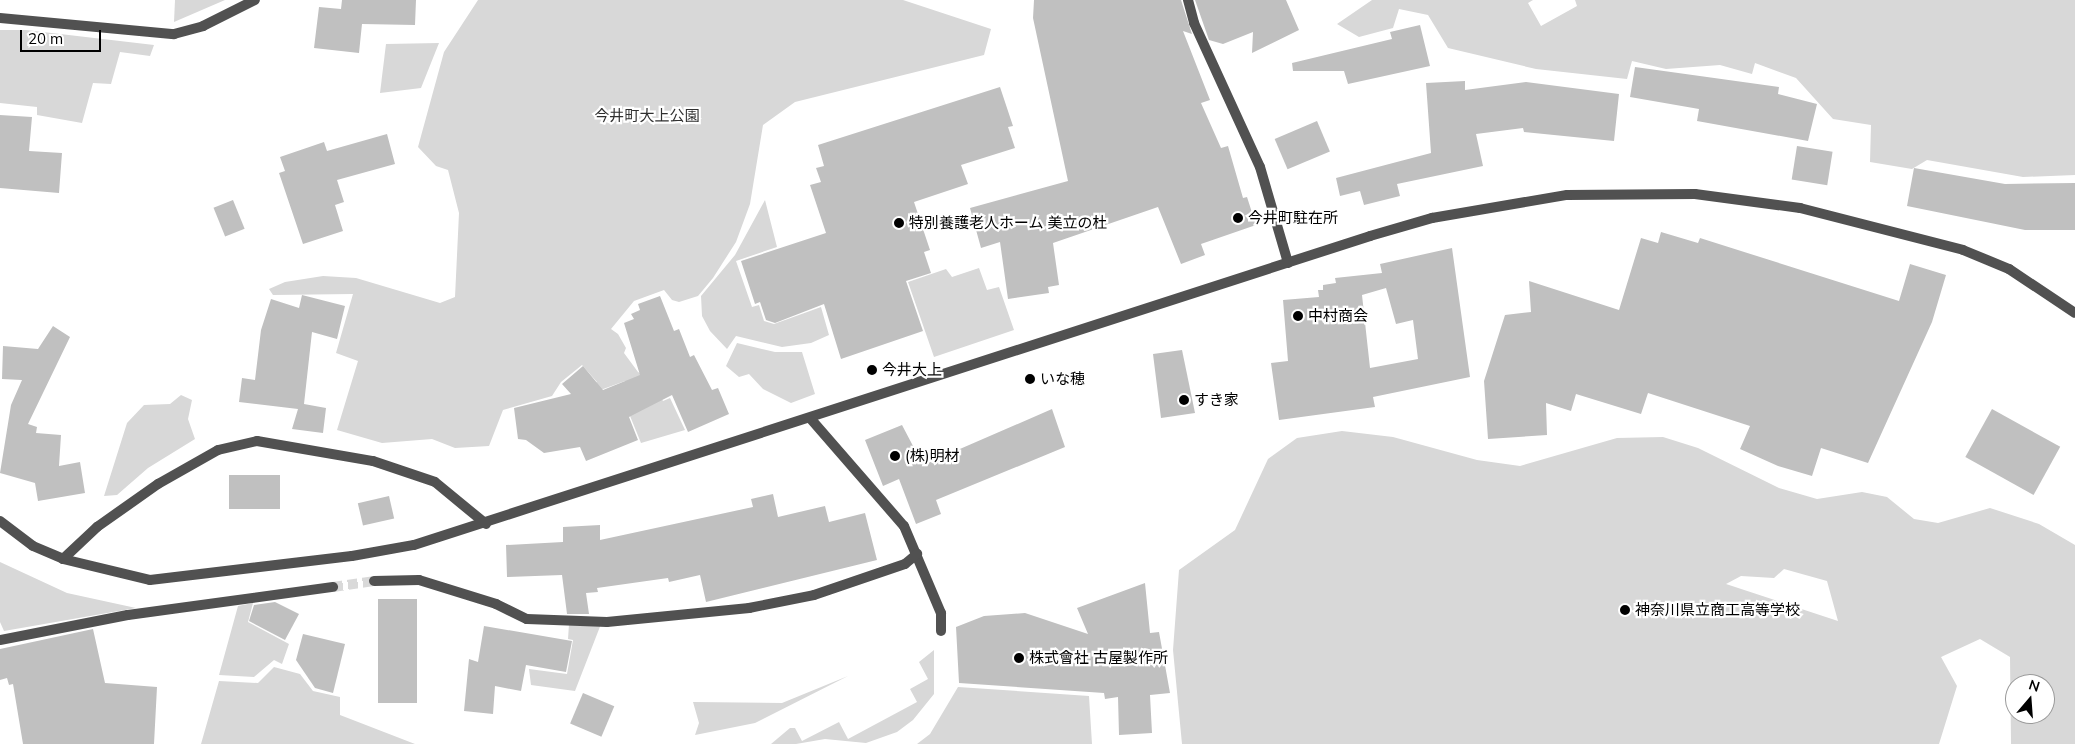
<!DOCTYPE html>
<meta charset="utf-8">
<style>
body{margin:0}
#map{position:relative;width:2075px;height:744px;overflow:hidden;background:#fff;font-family:Mulish,"Noto Sans JP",sans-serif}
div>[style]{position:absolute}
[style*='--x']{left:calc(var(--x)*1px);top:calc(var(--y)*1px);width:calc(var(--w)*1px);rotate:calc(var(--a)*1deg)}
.green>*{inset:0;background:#d8d8d8}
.building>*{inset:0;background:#c0c0c0;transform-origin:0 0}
.minor-tunnel>*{height:10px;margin-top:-5px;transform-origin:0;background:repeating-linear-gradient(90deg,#d9d9d9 0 10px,transparent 0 15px)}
.minor>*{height:10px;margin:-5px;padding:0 5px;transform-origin:5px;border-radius:5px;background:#515151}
.tertiary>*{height:10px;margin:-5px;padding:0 5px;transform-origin:5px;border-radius:5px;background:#515151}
.dots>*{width:14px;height:14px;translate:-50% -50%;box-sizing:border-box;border:2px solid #fff;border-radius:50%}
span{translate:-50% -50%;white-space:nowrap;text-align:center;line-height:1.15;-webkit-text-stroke:4.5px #fff;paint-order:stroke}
.park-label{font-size:15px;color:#2f2f2f}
.poi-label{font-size:15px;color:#000}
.left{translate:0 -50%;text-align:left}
.north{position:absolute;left:2005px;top:674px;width:50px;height:50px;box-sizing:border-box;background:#fff;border:1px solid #999;border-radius:50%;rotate:18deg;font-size:14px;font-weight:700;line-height:20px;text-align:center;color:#000}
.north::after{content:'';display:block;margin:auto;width:18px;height:22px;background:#000;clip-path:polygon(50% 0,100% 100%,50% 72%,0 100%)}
.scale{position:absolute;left:20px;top:30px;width:81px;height:22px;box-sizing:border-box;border:2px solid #000;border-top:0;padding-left:6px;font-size:15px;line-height:18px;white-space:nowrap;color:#000;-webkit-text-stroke:4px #fff;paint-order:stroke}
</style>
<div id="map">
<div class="green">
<div style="clip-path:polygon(175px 0,225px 0,174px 22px)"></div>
<div style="clip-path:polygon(478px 0,903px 0,991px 29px,984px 55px,795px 102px,763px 125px,750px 204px,736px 242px,713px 278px,698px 296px,679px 302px,672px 300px,664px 290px,634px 301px,611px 329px,618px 334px,626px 348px,624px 353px,638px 372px,651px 379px,663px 401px,670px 398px,685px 430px,641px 443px,628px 411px,635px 408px,625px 381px,576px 399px,597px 382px,582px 365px,561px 382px,552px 396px,503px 410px,489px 446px,455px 448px,432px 439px,382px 443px,337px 430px,358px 361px,336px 353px,353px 294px,273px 295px,269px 289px,285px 282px,323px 276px,356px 278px,440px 303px,455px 297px,459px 213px,448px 170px,436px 166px,418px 147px,444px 52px)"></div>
<div style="clip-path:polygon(1372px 0,1533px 0,1528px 3px,1541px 26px,1577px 6px,1575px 0,2075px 0,2075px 175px,2023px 177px,1927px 160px,1912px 169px,1870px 162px,1871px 125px,1833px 119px,1796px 78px,1755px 63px,1752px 74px,1720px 65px,1666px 69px,1632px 61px,1627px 79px,1536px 69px,1448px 48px,1428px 15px,1399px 9px,1393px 28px,1359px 37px,1337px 24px)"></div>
<div style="clip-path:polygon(0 30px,26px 30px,154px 45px,150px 56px,120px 52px,111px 84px,93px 83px,82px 123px,37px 115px,37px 107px,0 103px)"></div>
<div style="clip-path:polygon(439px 43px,421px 88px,380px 93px,386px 44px)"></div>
<div style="clip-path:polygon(765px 200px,777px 247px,736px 261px,752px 307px,759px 305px,764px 321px,774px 324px,821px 307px,829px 335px,811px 343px,782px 347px,736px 336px,727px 349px,710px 331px,702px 316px,701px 296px,735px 255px)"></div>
<div style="clip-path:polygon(979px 268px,987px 290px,999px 287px,1014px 330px,934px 357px,908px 282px,946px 269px,952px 277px)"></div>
<div style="clip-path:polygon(737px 343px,775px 352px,802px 352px,815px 394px,791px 403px,763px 389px,749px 374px,739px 377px,726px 366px)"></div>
<div style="clip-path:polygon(181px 395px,192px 400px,188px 419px,195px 439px,148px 468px,117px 495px,104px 496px,127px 423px,144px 405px,170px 404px)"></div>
<div style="clip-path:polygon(evenodd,1342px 431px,1393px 437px,1477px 460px,1520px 466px,1617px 438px,1663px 437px,1698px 448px,1779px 488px,1817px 499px,1862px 492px,1887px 497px,1914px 519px,1938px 523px,1990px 508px,2039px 524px,2075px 545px,2075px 744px,2011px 744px,2010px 657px,1980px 639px,1941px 657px,1957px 686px,1939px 744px,1182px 744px,1173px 650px,1179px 570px,1235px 530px,1268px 459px,1297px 438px,1342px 431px,1784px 569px,1827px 581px,1838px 621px,1726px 584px,1741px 576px,1774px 578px,1784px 569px,1342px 431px,2015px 684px,2045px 684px,2045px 714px,2015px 714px,2015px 684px)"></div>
<div style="clip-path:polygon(0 562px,67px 593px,136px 608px,4px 631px,0 622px)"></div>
<div style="clip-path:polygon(253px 603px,248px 622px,289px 644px,282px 664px,274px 660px,254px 677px,219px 675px,238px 606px)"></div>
<div style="clip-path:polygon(569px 624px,601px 624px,575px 691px,531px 685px,529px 669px,567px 674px,573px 640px,568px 639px)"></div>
<div style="clip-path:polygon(934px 650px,934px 694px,913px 720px,897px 732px,866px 743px,825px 739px,796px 744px,771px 744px,790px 728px,795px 728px,802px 741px,839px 722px,848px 739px,917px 702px,910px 689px,928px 679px,919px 662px)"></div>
<div style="clip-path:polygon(274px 667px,300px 674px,313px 691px,340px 697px,340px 715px,415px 744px,201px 744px,219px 681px,258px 683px)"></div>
<div style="clip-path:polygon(848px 676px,755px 723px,695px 735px,699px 723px,693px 702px,782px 703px)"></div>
<div style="clip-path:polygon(958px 687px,1089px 696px,1092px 744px,917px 744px,930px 734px)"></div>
</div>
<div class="building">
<div style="clip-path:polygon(342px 0,416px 0,415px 25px,362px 24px,359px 53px,314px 48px,319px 7px,341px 9px)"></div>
<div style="clip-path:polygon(1034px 0,1181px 0,1192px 34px,1183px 31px,1210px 100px,1201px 103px,1221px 148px,1228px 146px,1243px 198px,1247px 197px,1256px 225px,1201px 244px,1205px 255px,1181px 264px,1158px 207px,1053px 243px,1059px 285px,1048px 287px,1049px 293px,1008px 299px,1000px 242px,981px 248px,970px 208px,1068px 181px,1033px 18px)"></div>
<div style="clip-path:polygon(1195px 0,1286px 0,1299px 30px,1252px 53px,1253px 32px,1223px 44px,1209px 40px)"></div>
<div style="clip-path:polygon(1420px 25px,1430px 66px,1348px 84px,1344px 71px,1293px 71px,1292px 63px,1392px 39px,1390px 32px)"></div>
<div style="clip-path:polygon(1635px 67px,1779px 87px,1778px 94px,1817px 104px,1808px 141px,1697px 121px,1699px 109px,1630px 97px)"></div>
<div style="clip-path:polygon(1465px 81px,1465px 90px,1526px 82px,1619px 94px,1614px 141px,1524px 132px,1523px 128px,1476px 134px,1483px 166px,1397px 184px,1400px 196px,1364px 205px,1360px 191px,1340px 196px,1336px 178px,1431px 153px,1426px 83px)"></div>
<div style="clip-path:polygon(1000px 87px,1013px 126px,1008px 127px,1015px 148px,961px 165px,968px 184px,914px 202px,930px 250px,924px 252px,931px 273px,906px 281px,923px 331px,841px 359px,824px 304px,775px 323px,766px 320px,760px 302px,755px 304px,741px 261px,826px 233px,810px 185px,821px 182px,816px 168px,824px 166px,818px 145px)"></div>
<div style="clip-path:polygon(0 115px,32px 117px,29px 151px,62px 153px,59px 193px,0 188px)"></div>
<div style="left:1317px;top:121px;width:33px;height:46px;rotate:67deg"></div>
<div style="clip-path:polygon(387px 134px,395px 164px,337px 180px,344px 202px,335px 205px,343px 231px,303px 244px,279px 173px,285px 171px,280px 157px,324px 142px,327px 151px)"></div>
<div style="left:1797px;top:146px;width:36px;height:34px;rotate:9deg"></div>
<div style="clip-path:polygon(1914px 168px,2005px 184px,2075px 183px,2075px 230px,2025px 230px,1907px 206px)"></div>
<div style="left:233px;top:200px;width:31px;height:21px;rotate:68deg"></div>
<div style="clip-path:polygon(1661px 232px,1698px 243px,1700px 238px,1899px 301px,1910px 264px,1946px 275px,1932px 322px,1868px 463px,1821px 448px,1812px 476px,1778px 466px,1740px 449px,1750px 426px,1648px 393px,1641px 414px,1576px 394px,1571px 411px,1546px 403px,1547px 435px,1488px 439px,1484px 381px,1505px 315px,1531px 312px,1529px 281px,1619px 310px,1641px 238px,1658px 243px)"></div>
<div style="clip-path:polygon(evenodd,1452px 248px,1470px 377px,1373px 397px,1375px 407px,1279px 420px,1271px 363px,1288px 361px,1283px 300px,1319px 297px,1318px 290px,1323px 290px,1323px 285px,1336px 283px,1335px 278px,1382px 273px,1380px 264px,1452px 248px,1386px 288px,1396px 324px,1413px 320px,1418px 359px,1370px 368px,1362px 295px,1386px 288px)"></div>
<div style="clip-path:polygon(302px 295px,345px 306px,337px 339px,312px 332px,304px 404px,326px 408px,323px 433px,292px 429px,298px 409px,239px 402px,242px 378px,255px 380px,261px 330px,271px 299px,299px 308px)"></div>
<div style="clip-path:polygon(660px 296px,674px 331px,679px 329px,690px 357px,694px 355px,712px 390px,718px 388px,729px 414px,688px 432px,672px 395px,629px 417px,638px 440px,586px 461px,580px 447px,544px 453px,526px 440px,518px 439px,514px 408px,571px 394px,562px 384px,583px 366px,603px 390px,640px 375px,624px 323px,634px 319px,631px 314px,640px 310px,638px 304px)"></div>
<div style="clip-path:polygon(53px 326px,70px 337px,28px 424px,37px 427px,36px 433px,61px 435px,59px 466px,80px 462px,85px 493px,38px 501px,35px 483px,0 473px,11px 405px,22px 380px,2px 379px,3px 346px,38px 349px)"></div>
<div style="clip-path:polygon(1182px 350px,1195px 413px,1161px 418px,1153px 354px)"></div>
<div style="clip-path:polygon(1052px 409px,1065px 447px,936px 500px,941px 514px,916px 524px,899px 479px,883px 486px,865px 440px,902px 425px,923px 465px)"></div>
<div style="left:1992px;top:409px;width:78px;height:55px;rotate:29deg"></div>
<div style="left:280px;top:475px;width:34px;height:51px;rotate:90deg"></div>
<div style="clip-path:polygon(773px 494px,778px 517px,825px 506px,829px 522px,865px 513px,877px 560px,706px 602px,700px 575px,669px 582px,668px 578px,597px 588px,598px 592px,586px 593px,589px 614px,567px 614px,562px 575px,507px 577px,506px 545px,563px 542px,563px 527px,600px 525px,600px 540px,753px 507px,751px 499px)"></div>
<div style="left:389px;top:496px;width:23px;height:32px;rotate:77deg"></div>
<div style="clip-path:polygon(1145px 583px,1150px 633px,1159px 632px,1170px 693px,1150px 695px,1152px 733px,1119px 735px,1118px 697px,1105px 699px,1104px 693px,959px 683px,956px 627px,984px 616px,1025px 613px,1088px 634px,1077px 608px)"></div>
<div style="left:378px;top:599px;width:39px;height:104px"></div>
<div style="clip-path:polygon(275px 602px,299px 614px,285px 640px,249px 621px,254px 605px)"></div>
<div style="clip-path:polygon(484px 626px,572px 641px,566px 672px,526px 665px,521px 691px,495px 686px,493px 714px,464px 711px,469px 659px,478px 662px)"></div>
<div style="clip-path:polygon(93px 629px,105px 683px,157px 687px,154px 744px,23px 744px,13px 684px,9px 685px,7px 678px,0 680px,0 649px)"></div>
<div style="clip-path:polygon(303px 634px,345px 644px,333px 693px,315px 688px,296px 660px)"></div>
<div style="left:583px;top:693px;width:34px;height:33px;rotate:23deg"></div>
</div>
<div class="minor-tunnel">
<div style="--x:333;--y:587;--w:41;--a:-8.3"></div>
</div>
<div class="minor">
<div style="--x:1188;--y:0;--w:24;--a:75"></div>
<div style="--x:1194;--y:23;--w:158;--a:65.4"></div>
<div style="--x:1260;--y:167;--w:100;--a:73.7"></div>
<div style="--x:0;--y:18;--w:175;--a:5.3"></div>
<div style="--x:174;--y:34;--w:30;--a:-15"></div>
<div style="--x:203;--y:26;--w:58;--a:-26.6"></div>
<div style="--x:810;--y:418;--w:143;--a:49"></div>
<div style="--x:904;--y:526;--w:95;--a:67"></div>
<div style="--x:941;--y:613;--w:18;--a:90"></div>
<div style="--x:63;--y:559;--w:47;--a:-43.3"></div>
<div style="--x:97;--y:527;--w:75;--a:-35.2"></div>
<div style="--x:158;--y:484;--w:69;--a:-29.5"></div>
<div style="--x:218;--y:450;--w:40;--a:-13"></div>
<div style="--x:257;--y:441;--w:118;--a:9.8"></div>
<div style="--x:373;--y:461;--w:65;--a:18.7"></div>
<div style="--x:435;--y:482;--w:66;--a:39.5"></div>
<div style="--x:374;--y:581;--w:45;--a:-1.3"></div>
<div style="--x:419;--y:580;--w:81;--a:17.3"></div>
<div style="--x:496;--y:604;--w:34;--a:26"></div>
<div style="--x:527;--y:619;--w:80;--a:2.1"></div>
<div style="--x:607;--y:622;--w:143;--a:-5.6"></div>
<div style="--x:749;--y:608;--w:66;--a:-11.3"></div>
<div style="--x:814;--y:595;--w:96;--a:-18.8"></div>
<div style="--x:905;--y:564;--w:16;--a:-40"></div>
<div style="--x:0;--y:640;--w:130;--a:-11.1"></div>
<div style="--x:128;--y:615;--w:207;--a:-7.8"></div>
</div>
<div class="tertiary">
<div style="--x:0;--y:521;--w:41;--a:37.1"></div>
<div style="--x:33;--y:546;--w:33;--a:23"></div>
<div style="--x:63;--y:559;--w:89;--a:13.6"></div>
<div style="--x:150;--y:580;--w:203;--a:-6.8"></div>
<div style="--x:352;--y:556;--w:63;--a:-10.1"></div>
<div style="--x:414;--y:545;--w:1005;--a:-17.91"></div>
<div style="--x:1370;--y:236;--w:65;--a:-16.2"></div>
<div style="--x:1432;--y:218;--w:137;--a:-9.7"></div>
<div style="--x:1567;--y:195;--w:128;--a:-0.4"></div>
<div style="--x:1695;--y:194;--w:106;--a:7.6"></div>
<div style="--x:1800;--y:208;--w:168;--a:14.4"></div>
<div style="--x:1963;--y:250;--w:50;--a:22.4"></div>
<div style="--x:2009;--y:269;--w:79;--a:33.7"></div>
</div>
<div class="dots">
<div style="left:1238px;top:218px;background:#000"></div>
<div style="left:899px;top:223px;background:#000"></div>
<div style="left:1298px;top:316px;background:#000"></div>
<div style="left:872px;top:370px;background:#000"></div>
<div style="left:1030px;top:379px;background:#000"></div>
<div style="left:1184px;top:400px;background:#000"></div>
<div style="left:895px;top:456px;background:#000"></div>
<div style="left:1625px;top:610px;background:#000"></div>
<div style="left:1019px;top:658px;background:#000"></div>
</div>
<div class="park-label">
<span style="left:647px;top:116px">今井町大上公園</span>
</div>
<div class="poi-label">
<span class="left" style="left:1248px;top:218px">今井町駐在所</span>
<span class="left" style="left:909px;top:223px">特別養護老人ホーム 美立の杜</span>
<span class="left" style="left:1308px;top:316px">中村商会</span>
<span class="left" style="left:882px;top:370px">今井大上</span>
<span class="left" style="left:1040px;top:379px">いな穂</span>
<span class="left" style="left:1194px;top:400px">すき家</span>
<span class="left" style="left:905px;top:456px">(株)明材</span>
<span class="left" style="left:1635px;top:610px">神奈川県立商工高等学校</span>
<span class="left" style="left:1029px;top:658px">株式會社 古屋製作所</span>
</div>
<div class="north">N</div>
<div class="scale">20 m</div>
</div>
